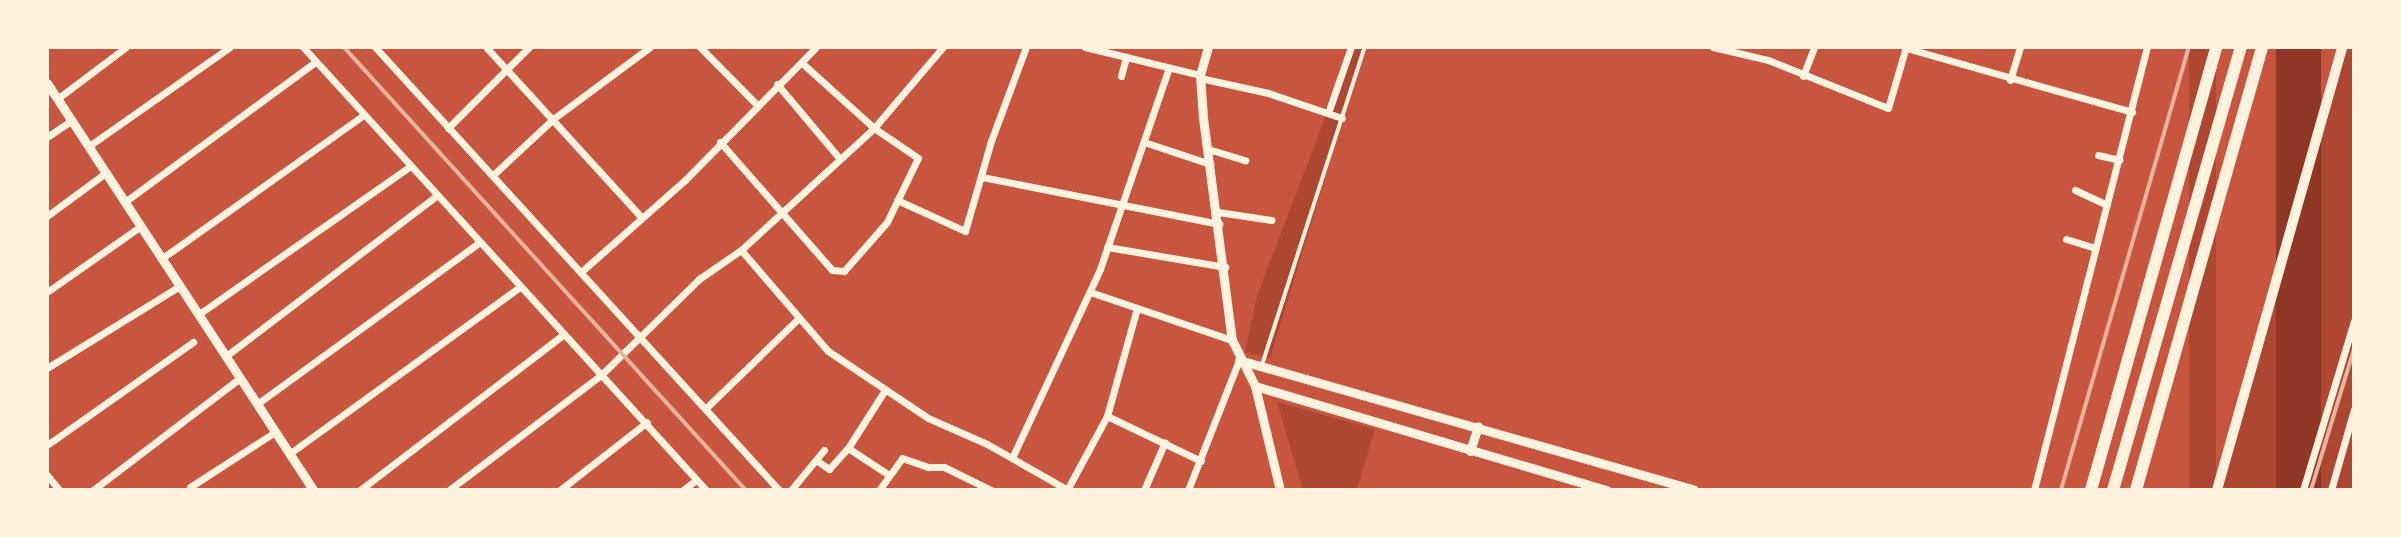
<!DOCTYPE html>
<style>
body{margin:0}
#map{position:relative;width:2401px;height:537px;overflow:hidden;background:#c8553d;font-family:"Source Sans 3",sans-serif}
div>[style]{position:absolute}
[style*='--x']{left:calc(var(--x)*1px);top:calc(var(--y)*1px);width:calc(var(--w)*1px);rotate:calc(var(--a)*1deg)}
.green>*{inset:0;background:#ae4732;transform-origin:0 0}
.water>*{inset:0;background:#8f3625;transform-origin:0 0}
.service>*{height:3.5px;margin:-1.75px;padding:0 1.75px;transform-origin:1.75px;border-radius:1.75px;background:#fff3e0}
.minor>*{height:7px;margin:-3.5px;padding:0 3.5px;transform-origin:3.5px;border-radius:3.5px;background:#fff3e0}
.tertiary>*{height:9px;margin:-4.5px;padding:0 4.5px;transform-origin:4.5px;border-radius:4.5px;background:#fff3e0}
.secondary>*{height:10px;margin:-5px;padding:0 5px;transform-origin:5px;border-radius:5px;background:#fff3e0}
.trunk>*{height:12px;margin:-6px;padding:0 6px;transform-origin:6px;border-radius:6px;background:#fff3e0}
.motorway>*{height:12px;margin:-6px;padding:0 6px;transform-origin:6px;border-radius:6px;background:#fff3e0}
.rail>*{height:3.5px;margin:-1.75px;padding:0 1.75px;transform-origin:1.75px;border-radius:1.75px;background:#e9b49f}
span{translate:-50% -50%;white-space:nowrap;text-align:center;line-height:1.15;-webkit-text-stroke:7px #fff3e0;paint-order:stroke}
.frame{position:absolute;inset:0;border:49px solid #fff3e0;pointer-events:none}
</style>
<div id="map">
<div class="green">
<div style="clip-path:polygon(1352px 47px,1365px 47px,1270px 358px,1245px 352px,1257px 296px)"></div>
<div style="left:2189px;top:47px;width:27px;height:461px"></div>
<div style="clip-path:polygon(2343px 47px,2354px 47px,2354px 490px,2217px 490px)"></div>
<div style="clip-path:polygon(1277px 402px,1375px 429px,1357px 490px,1303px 490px)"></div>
</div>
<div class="water">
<div style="left:2276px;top:47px;width:45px;height:460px"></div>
</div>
<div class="service">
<div style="--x:1262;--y:365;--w:334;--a:-72.1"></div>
</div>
<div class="minor">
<div style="--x:303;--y:47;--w:599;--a:47.71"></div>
<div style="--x:375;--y:47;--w:600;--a:47.64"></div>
<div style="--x:486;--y:47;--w:231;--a:47.6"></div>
<div style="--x:700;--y:47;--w:80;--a:45.5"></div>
<div style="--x:1085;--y:47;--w:118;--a:13.7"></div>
<div style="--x:1713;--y:47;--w:57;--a:13.3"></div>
<div style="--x:1768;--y:60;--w:129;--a:21.8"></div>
<div style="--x:1888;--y:108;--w:64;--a:-73.6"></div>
<div style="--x:1906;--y:48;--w:235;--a:15.8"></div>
<div style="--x:1121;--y:76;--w:20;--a:-75"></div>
<div style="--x:1803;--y:76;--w:31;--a:-69"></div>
<div style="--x:1200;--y:78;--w:70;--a:12.4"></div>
<div style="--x:1268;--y:93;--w:78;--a:18.7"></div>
<div style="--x:2010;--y:80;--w:34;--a:-73"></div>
<div style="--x:777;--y:84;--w:98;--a:50"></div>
<div style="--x:57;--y:99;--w:86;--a:-37"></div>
<div style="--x:1328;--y:113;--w:70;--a:-70.8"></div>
<div style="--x:448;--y:128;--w:115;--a:-45"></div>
<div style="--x:47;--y:137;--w:30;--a:-34"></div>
<div style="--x:720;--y:142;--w:170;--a:48.8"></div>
<div style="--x:832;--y:270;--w:12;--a:5"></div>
<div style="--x:844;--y:271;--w:65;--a:-48.7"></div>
<div style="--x:887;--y:222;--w:71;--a:-64.2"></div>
<div style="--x:918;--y:158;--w:53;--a:-145.7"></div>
<div style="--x:874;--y:128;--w:98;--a:-137.9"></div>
<div style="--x:1144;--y:142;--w:70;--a:18.4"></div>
<div style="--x:89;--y:146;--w:172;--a:-35.1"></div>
<div style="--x:1208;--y:149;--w:39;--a:17"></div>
<div style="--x:2098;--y:155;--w:22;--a:13"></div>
<div style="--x:493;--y:175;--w:82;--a:-43"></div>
<div style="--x:553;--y:119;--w:121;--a:-36.6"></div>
<div style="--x:982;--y:177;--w:242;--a:11.2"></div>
<div style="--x:2075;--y:190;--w:35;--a:25"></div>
<div style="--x:897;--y:200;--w:75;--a:24.5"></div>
<div style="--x:965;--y:231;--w:94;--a:-73.9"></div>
<div style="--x:991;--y:141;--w:100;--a:-69.6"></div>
<div style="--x:126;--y:201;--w:235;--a:-36.3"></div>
<div style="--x:1218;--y:212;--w:54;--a:8.6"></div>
<div style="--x:47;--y:216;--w:74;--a:-36.3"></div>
<div style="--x:2066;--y:239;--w:31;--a:17"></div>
<div style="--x:1107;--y:247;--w:120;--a:9.6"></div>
<div style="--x:741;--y:250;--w:133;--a:49.3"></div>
<div style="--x:828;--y:351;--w:120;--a:33.8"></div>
<div style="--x:928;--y:418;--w:64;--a:23.8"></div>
<div style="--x:987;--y:444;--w:93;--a:29.6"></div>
<div style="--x:161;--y:259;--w:249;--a:-35.4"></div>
<div style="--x:581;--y:272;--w:139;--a:-41.5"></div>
<div style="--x:685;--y:180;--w:187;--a:-45.4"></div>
<div style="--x:47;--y:292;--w:115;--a:-35.1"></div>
<div style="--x:1090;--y:292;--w:150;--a:18.7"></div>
<div style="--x:199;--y:314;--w:258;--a:-35"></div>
<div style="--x:226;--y:356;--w:265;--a:-37.3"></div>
<div style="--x:47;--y:368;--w:156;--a:-31.7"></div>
<div style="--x:257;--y:404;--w:274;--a:-36"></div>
<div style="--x:706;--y:408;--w:129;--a:-44.1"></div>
<div style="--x:1107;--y:416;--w:104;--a:25.6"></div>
<div style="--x:47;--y:445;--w:179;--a:-35.2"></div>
<div style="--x:848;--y:448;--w:69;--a:-57.5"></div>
<div style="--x:289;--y:454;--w:285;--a:-35.9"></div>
<div style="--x:1012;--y:458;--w:208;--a:-65"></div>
<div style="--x:1100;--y:269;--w:213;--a:-71.1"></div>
<div style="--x:816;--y:460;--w:16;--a:35"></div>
<div style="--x:829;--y:469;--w:28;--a:-48"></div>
<div style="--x:848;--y:448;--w:49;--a:33.4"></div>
<div style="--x:47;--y:475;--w:19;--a:51"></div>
<div style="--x:190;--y:487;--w:101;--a:-32.9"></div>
<div style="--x:93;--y:490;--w:185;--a:-37.3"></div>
<div style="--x:360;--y:490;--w:255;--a:-37.4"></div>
<div style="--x:449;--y:490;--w:191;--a:-37.1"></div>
<div style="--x:601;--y:375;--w:137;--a:-44.4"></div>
<div style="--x:699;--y:279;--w:51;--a:-34.6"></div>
<div style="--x:741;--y:250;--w:180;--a:-42.5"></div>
<div style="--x:874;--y:128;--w:106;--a:-49.6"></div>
<div style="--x:560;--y:490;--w:110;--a:-38"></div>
<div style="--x:683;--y:490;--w:16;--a:-38"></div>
<div style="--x:791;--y:490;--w:52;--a:-50.5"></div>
<div style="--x:879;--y:490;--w:39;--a:-54"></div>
<div style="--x:902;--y:458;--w:28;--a:19"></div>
<div style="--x:928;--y:467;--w:16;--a:0"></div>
<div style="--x:944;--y:467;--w:52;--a:26.1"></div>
<div style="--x:1067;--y:490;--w:84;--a:-61.6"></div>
<div style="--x:1107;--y:416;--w:112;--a:-74.5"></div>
<div style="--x:1144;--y:490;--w:52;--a:-66.4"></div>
<div style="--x:1188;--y:490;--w:140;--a:-68.6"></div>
<div style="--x:2034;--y:490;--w:457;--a:-75.7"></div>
<div style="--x:2303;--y:490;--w:177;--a:-73.2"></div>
<div style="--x:2331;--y:490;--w:84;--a:-74.1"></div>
</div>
<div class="tertiary">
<div style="--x:1208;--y:47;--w:29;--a:106"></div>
<div style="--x:1200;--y:75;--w:43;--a:86"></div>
<div style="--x:1203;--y:118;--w:224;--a:82.6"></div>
<div style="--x:1232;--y:340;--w:51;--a:63.4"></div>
<div style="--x:1255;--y:386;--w:107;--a:76.5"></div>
<div style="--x:47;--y:83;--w:486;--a:56.8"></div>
<div style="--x:1239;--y:360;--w:473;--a:15.9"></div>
<div style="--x:1255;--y:386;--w:367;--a:16.5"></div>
<div style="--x:1470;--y:451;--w:26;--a:-72"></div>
</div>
<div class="secondary">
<div style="--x:2217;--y:490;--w:460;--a:-74.2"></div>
</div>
<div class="trunk">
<div style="--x:2091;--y:490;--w:460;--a:-74.2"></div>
</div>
<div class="motorway">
<div style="--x:2113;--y:490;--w:461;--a:-73.9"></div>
<div style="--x:2136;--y:490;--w:461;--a:-74.1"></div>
</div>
<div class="rail">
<div style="--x:344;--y:47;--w:598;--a:47.78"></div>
<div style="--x:2061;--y:490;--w:461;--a:-73.9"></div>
<div style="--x:2311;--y:490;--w:147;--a:-73"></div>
</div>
<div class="frame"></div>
</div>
